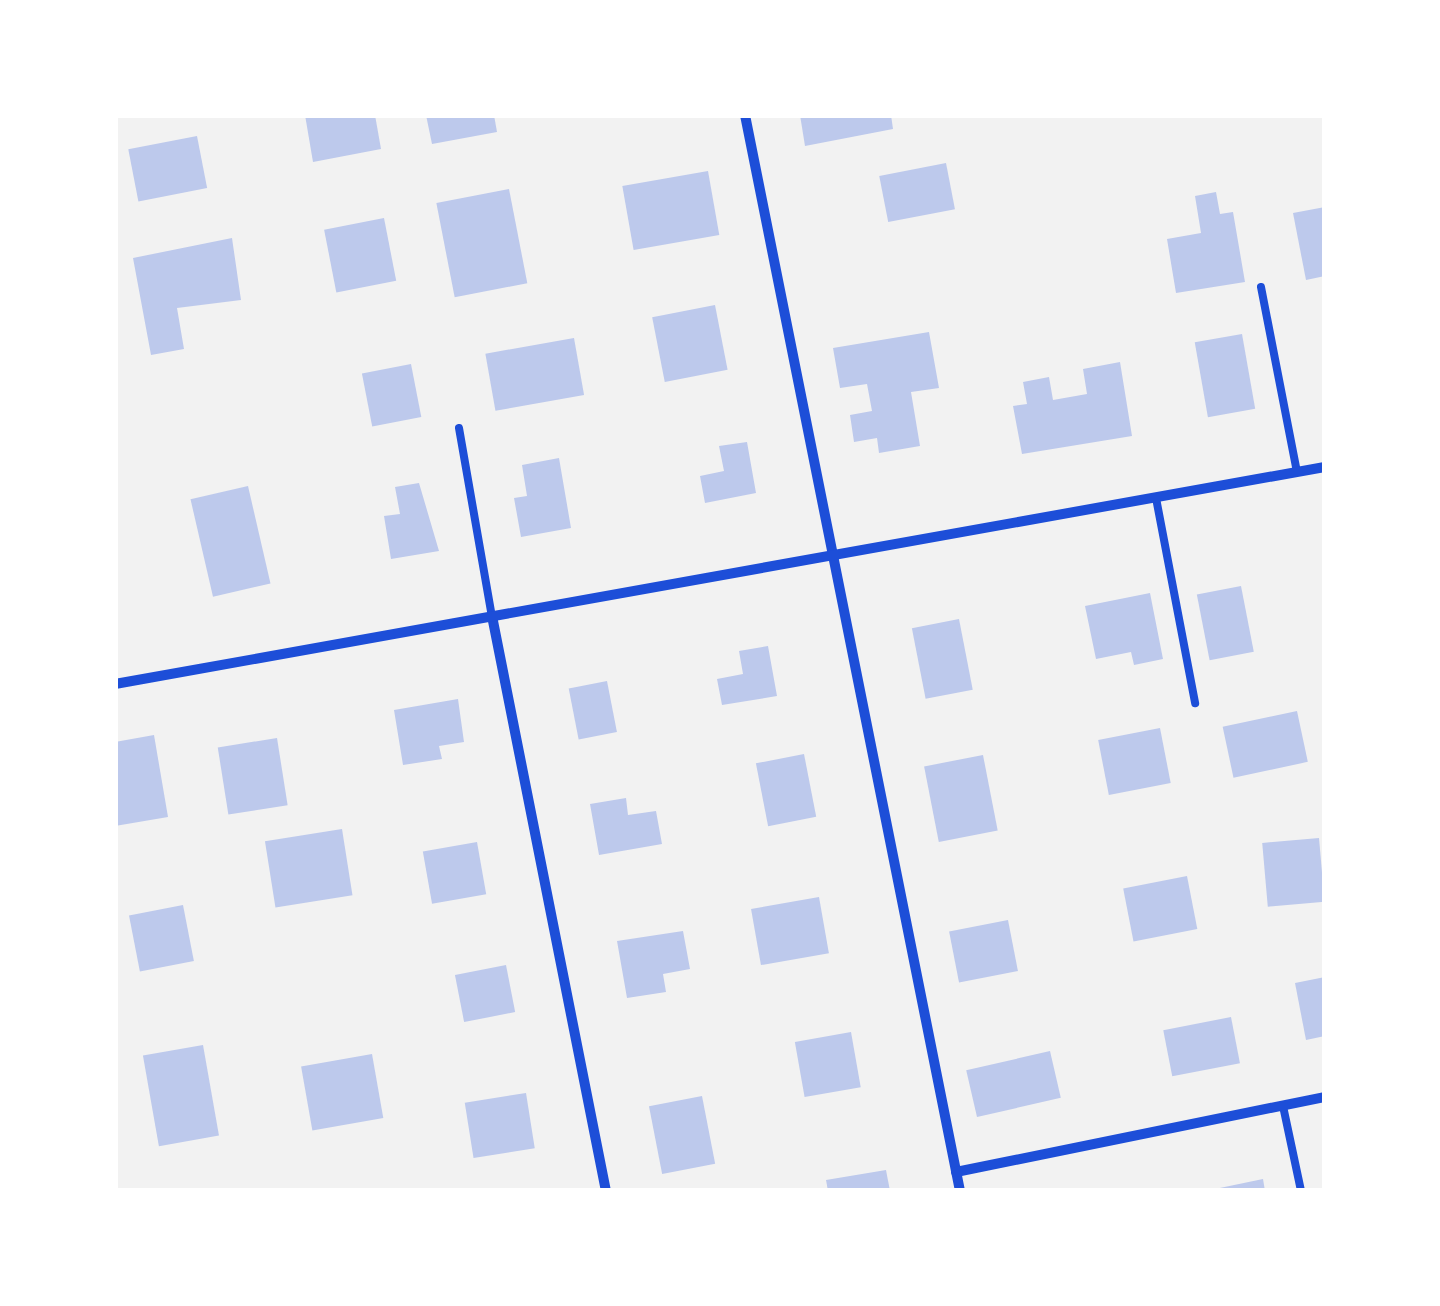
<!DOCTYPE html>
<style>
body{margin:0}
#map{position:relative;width:1440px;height:1306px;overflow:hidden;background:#f2f2f2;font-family:"Work Sans",sans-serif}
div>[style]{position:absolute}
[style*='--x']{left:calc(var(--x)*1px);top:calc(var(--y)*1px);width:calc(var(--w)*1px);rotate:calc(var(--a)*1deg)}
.building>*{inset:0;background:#bdc9ec;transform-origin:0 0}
.service>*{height:8px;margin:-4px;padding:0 4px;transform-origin:4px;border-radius:4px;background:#1d4ed8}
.minor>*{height:10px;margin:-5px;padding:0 5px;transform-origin:5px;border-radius:5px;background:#1d4ed8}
span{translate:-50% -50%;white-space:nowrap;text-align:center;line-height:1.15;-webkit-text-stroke:10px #fff;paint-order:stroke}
.frame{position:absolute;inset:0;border:118px solid #fff;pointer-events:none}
</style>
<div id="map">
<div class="building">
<div style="clip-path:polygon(305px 115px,375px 115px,381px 149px,313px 162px)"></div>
<div style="clip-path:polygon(426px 115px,494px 115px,497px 132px,432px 144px)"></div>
<div style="clip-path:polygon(800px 115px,891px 115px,893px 129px,805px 146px)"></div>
<div style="left:197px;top:136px;width:53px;height:70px;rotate:79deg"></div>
<div style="left:946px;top:163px;width:47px;height:68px;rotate:79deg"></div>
<div style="left:708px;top:171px;width:65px;height:87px;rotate:80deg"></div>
<div style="left:509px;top:189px;width:96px;height:74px;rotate:79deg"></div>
<div style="clip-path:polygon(1216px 192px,1220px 214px,1233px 212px,1245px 282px,1176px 293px,1167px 239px,1201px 233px,1195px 196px)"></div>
<div style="clip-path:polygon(1325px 207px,1325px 276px,1306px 280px,1293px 213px)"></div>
<div style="left:384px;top:218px;width:64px;height:61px;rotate:79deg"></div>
<div style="clip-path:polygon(232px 238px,241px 300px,177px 308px,184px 349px,151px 355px,133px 258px)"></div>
<div style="left:715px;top:305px;width:66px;height:64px;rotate:79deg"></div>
<div style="clip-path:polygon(929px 332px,939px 388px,911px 392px,920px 446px,879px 453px,877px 438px,854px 442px,850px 415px,872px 411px,867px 384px,840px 388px,833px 348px)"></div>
<div style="left:1242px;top:334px;width:76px;height:48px;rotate:80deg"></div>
<div style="left:574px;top:338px;width:58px;height:90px;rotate:80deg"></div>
<div style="clip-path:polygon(1120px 362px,1132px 436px,1022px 454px,1013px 406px,1027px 404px,1023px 382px,1049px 377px,1053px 400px,1087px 394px,1083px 369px)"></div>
<div style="left:411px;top:364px;width:54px;height:50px;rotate:79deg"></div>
<div style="clip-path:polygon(747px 442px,756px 493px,705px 503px,700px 476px,724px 471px,719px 446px)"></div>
<div style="clip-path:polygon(559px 458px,571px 528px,521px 537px,514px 498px,527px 496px,522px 465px)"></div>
<div style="clip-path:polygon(419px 483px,439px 551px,391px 559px,384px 516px,400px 514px,395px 487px)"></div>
<div style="left:248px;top:486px;width:100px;height:59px;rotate:77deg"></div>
<div style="left:1241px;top:586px;width:67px;height:45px;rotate:79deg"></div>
<div style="clip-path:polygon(1150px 593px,1163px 659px,1134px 665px,1131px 652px,1096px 659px,1085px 606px)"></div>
<div style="left:959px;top:619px;width:72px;height:48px;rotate:79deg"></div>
<div style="clip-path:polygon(768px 646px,777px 696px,722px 705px,717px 679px,743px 674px,739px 651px)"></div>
<div style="left:607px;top:681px;width:52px;height:39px;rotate:79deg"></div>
<div style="clip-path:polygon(458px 699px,464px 742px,439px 746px,442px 759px,403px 765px,394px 710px)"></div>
<div style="left:1297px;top:711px;width:52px;height:76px;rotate:78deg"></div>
<div style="left:1160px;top:728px;width:56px;height:63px;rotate:79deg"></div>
<div style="clip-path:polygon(154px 735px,168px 817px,115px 826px,115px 742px)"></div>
<div style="left:277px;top:738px;width:68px;height:60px;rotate:81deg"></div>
<div style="left:804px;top:754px;width:64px;height:49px;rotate:79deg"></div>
<div style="left:983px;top:755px;width:77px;height:60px;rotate:79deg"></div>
<div style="clip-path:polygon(626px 798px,628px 815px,656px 811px,662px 844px,599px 855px,590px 804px)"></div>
<div style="left:342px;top:829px;width:67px;height:78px;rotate:81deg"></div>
<div style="left:1319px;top:838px;width:64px;height:57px;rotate:85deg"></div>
<div style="left:477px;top:842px;width:53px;height:55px;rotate:80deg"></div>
<div style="left:1187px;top:876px;width:54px;height:65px;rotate:79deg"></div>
<div style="left:819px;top:897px;width:57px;height:69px;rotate:80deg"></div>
<div style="left:183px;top:905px;width:57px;height:55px;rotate:79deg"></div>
<div style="left:1008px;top:920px;width:52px;height:60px;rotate:79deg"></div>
<div style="clip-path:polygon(683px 931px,690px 969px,663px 974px,666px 992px,627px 998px,617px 941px)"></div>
<div style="left:506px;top:965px;width:48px;height:52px;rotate:79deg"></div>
<div style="clip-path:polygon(1325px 977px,1325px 1036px,1306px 1040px,1295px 983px)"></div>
<div style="left:1231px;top:1017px;width:47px;height:69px;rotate:79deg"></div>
<div style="left:851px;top:1032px;width:56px;height:57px;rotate:80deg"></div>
<div style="left:203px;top:1045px;width:92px;height:61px;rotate:80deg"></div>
<div style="left:1050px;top:1051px;width:48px;height:86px;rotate:77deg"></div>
<div style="left:372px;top:1054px;width:65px;height:72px;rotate:80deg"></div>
<div style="left:526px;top:1093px;width:56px;height:62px;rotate:81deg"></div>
<div style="left:702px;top:1096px;width:69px;height:54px;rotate:79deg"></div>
<div style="clip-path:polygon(886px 1170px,890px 1191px,828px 1191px,826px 1180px)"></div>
<div style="clip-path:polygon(1263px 1179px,1265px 1191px,1215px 1191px,1215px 1189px)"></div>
</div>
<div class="service">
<div style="--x:1261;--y:287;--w:188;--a:79"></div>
<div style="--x:459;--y:428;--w:192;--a:80.1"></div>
<div style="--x:1156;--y:498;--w:209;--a:79.2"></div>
<div style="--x:1283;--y:1106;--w:87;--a:78"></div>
</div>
<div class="minor">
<div style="--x:745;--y:115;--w:1097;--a:78.7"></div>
<div style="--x:493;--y:621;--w:581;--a:78.79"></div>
<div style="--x:115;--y:684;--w:1229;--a:-10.17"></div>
<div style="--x:956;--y:1172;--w:377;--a:-11.5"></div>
</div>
<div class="frame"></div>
</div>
